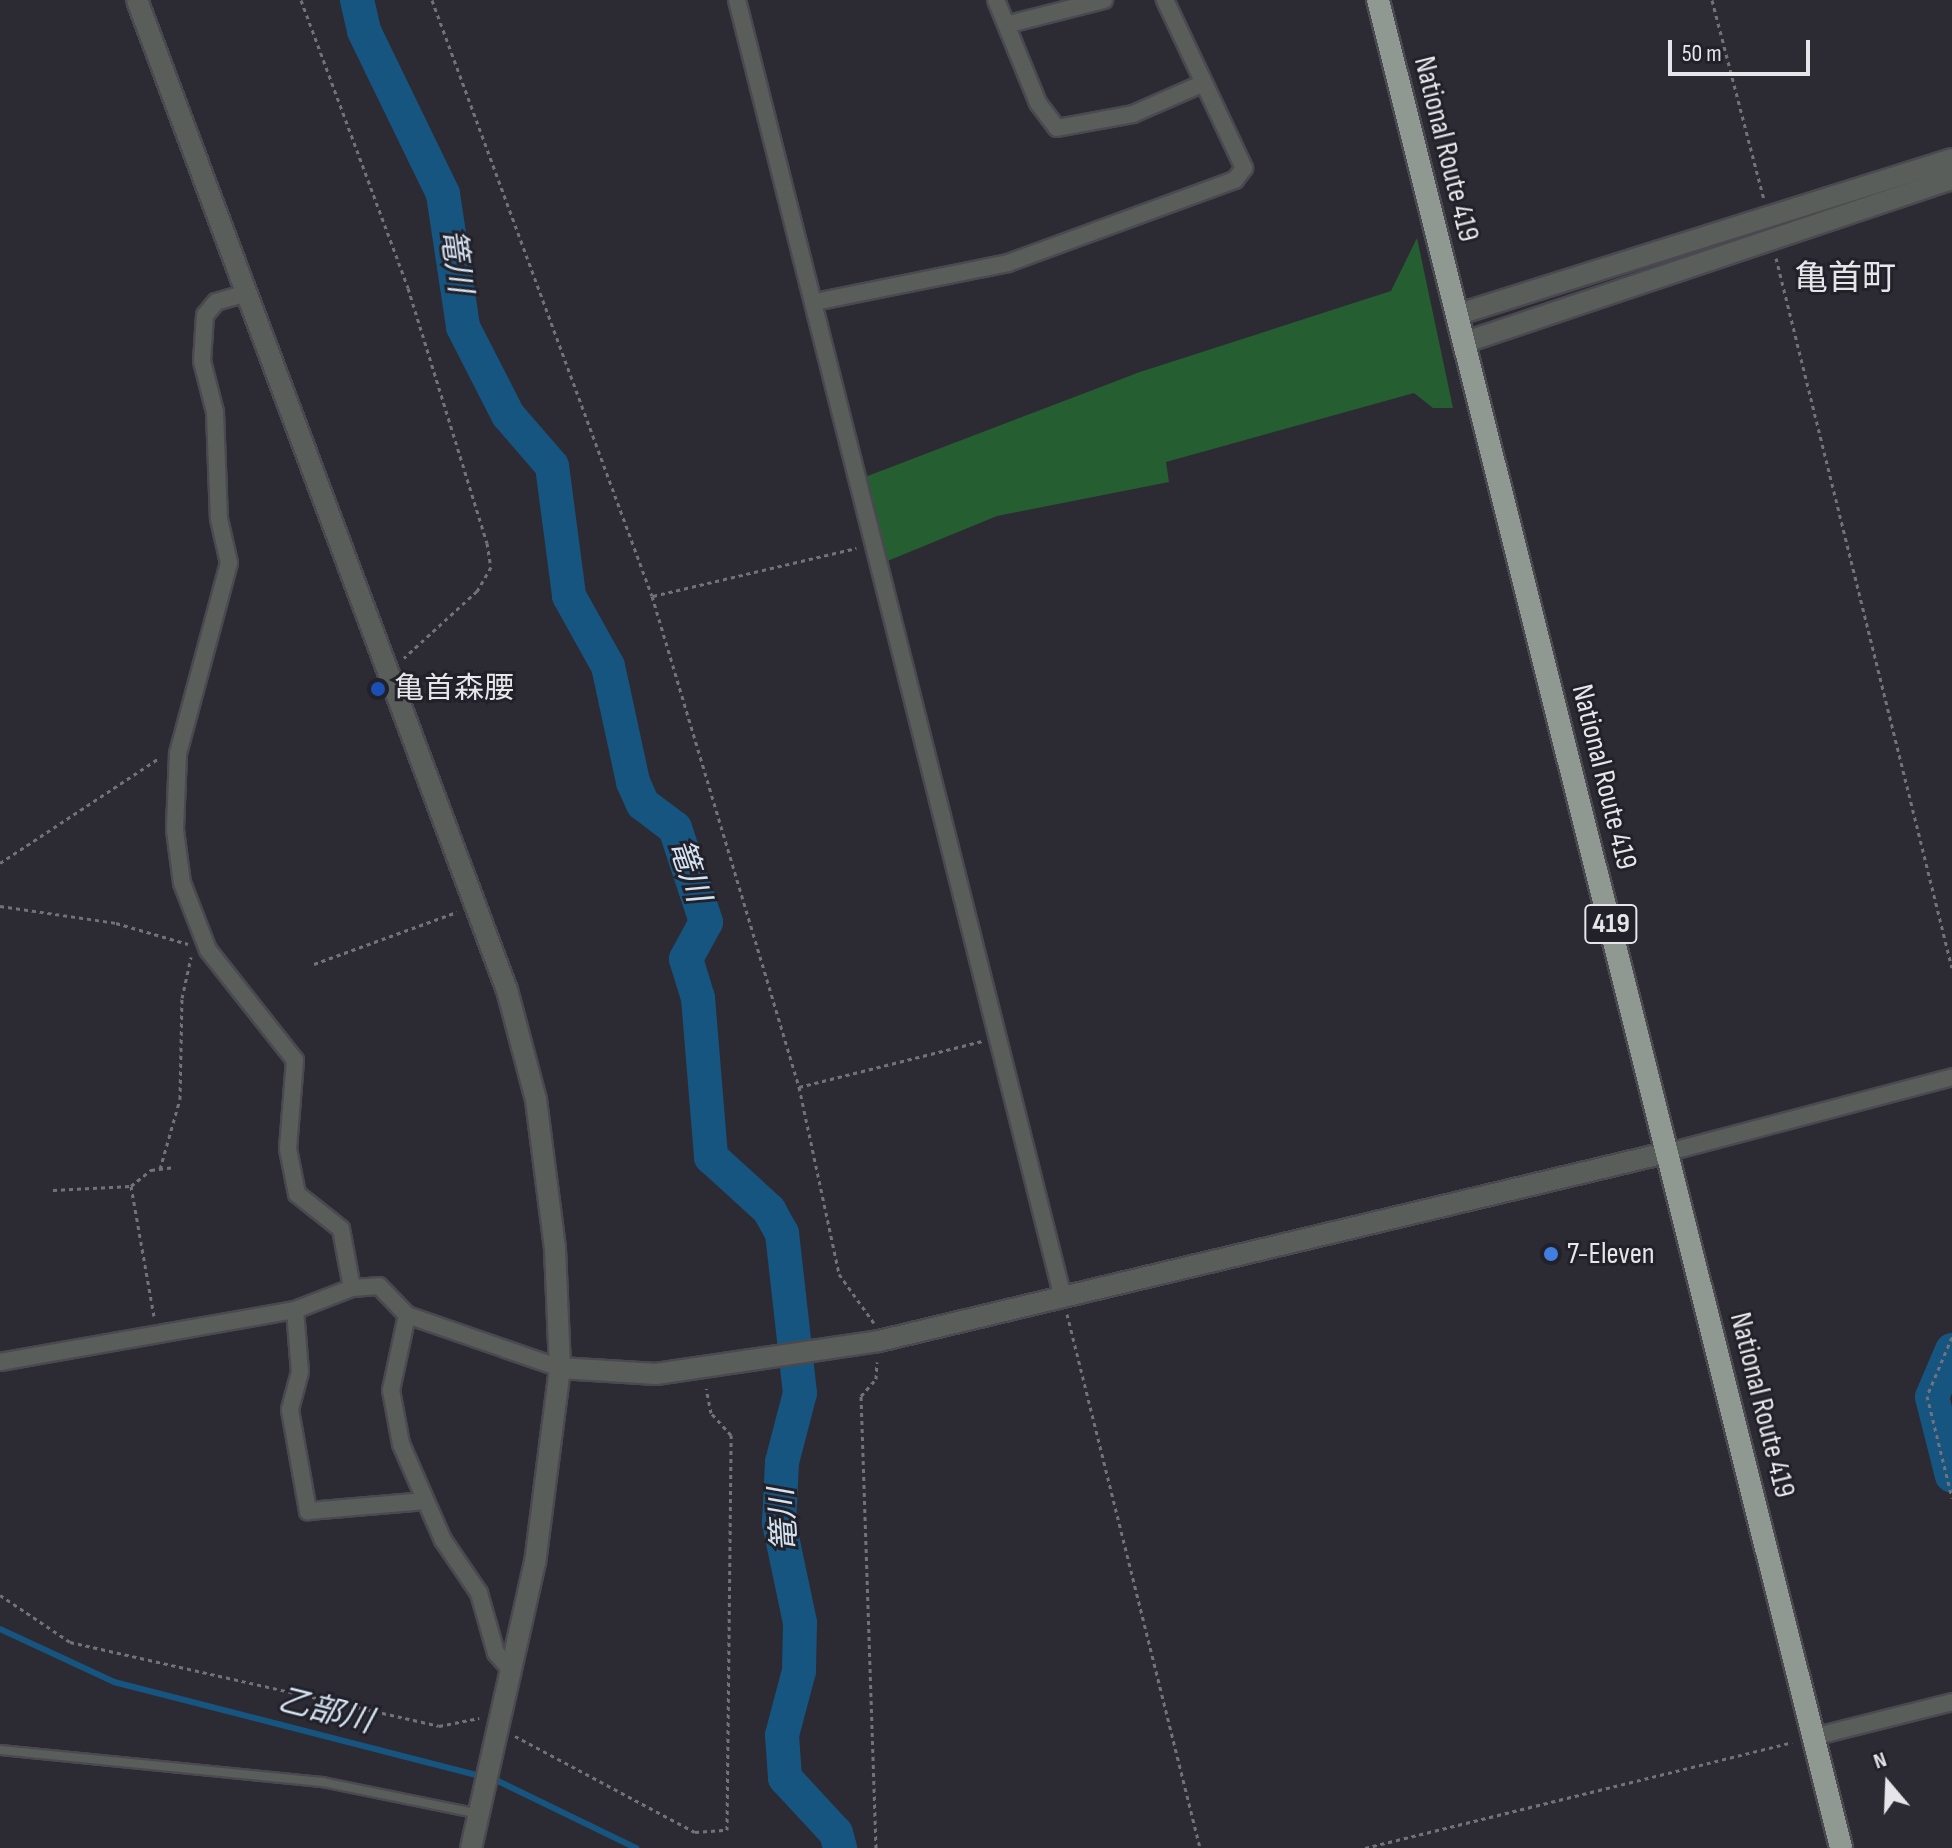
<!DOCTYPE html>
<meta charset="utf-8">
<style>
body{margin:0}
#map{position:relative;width:1952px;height:1848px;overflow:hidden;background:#2c2b33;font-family:"Sofia Sans Condensed","Noto Sans JP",sans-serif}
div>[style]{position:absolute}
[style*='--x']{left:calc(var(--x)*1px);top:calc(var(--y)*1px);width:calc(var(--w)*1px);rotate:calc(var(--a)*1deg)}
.green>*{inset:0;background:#255e31}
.stream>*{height:6px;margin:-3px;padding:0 3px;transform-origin:3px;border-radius:3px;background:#175581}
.river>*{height:34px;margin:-17px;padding:0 17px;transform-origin:17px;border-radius:17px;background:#175581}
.path>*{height:3px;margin-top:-1.5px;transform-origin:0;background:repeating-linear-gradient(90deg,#727279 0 4px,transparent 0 8px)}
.roads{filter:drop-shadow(2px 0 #4a4950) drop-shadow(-2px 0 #4a4950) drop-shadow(0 2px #4a4950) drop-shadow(0 -2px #4a4950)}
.service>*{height:8px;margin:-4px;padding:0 4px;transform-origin:4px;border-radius:4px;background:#5a5e5b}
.minor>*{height:16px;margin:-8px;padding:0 8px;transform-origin:8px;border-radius:8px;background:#5a5e5b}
.tertiary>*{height:20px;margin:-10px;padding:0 10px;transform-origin:10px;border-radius:10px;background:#5a5e5b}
.trunk>*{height:22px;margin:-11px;padding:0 11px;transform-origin:11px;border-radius:11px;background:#8f9891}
.dots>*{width:22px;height:22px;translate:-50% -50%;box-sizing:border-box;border:4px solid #222129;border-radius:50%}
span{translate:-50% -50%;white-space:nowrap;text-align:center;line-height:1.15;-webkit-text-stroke:6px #222129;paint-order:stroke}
.shield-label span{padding:2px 6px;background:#222129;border:2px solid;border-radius:6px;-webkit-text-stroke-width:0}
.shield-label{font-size:28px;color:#e5e5ea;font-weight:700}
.street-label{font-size:30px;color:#e5e5ea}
.poi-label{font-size:30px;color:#e5e5ea}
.left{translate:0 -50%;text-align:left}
.water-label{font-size:32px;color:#d3e2f0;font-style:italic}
.quarter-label{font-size:34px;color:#e5e5ea}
.north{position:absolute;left:1848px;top:1744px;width:80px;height:80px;-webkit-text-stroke:6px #222129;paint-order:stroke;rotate:341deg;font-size:22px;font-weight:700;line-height:32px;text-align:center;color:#e5e5ea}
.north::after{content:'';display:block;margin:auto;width:28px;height:36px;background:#e5e5ea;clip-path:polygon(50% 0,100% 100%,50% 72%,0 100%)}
.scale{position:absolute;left:1668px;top:40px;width:142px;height:36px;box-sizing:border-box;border:4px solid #e5e5ea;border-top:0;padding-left:10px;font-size:24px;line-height:28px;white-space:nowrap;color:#e5e5ea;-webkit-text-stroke:6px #222129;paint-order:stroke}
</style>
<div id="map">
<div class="green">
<div style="clip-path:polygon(1417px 238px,1453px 408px,1433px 408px,1414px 393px,1166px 462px,1169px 482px,997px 516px,885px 562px,865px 477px,1140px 372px,1391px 291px)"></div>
</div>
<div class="stream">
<div style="--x:0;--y:1629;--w:126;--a:24.9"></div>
<div style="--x:114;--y:1682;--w:394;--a:14.4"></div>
<div style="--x:496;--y:1780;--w:156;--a:25.9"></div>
</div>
<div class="river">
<div style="--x:357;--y:0;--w:32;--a:77"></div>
<div style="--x:364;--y:31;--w:181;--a:64.1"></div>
<div style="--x:443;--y:194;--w:134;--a:81.4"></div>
<div style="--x:463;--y:327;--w:99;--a:62.9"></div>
<div style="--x:508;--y:415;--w:67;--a:49.2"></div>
<div style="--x:552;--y:466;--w:131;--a:82.5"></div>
<div style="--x:569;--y:596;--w:80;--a:60.9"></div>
<div style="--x:608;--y:666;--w:119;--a:77.8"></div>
<div style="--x:633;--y:782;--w:24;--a:66"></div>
<div style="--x:643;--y:804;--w:40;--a:37"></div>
<div style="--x:675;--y:828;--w:99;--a:71.7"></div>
<div style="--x:706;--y:922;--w:42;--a:118.4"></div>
<div style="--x:686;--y:959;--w:41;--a:72.9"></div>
<div style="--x:698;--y:998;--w:160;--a:85.3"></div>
<div style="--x:711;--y:1157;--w:79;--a:42.4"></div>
<div style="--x:769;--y:1210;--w:26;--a:61"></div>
<div style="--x:782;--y:1233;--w:161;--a:83.6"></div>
<div style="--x:800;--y:1393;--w:71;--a:104.6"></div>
<div style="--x:782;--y:1462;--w:61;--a:92.8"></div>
<div style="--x:779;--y:1523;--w:102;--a:78.1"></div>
<div style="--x:800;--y:1623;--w:48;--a:91.2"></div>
<div style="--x:799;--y:1671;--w:66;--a:104.9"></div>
<div style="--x:782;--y:1735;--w:43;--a:86"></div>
<div style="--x:785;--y:1778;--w:75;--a:47.2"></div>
<div style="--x:836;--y:1833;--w:16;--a:75"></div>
<div style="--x:1952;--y:1350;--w:51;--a:113.1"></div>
<div style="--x:1932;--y:1397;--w:81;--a:75.8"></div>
</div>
<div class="path">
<div style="--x:301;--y:0;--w:307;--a:69.6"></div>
<div style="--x:408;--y:288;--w:267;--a:72.8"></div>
<div style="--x:487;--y:543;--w:24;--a:81"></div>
<div style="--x:491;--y:567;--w:28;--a:120"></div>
<div style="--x:477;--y:591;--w:99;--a:137.5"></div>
<div style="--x:432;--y:0;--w:635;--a:69.74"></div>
<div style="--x:652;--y:596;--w:513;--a:73.33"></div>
<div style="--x:799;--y:1087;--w:191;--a:77.9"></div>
<div style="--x:839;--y:1274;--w:60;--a:54.5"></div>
<div style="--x:1712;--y:0;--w:206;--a:75.4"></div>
<div style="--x:1776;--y:258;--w:731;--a:76.08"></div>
<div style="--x:653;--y:596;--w:209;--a:-13.3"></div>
<div style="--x:0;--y:863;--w:191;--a:-33.4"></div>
<div style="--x:0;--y:906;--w:117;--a:8.3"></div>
<div style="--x:116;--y:923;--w:75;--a:16.3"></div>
<div style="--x:314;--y:964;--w:152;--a:-20"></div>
<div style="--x:799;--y:1087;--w:189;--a:-14.1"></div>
<div style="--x:160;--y:1169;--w:73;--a:-74.1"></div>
<div style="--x:180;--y:1099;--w:101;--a:-88.9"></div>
<div style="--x:182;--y:998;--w:42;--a:-77.6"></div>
<div style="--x:131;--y:1186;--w:132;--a:80"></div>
<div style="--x:53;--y:1190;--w:78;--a:-2.9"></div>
<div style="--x:131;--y:1186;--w:26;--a:-39"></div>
<div style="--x:151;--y:1170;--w:24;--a:-7"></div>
<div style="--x:1067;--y:1314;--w:550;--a:76.01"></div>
<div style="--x:1952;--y:1337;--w:64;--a:113"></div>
<div style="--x:1927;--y:1396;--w:105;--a:76.2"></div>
<div style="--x:0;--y:1595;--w:84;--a:33.9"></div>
<div style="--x:70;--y:1642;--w:378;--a:12.8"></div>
<div style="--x:439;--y:1726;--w:41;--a:-11.3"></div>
<div style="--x:515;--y:1736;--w:204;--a:28.1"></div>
<div style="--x:695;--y:1832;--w:32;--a:-4"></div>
<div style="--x:727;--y:1830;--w:395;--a:-89.4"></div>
<div style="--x:731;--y:1435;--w:30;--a:-132"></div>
<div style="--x:711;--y:1413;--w:25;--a:-101"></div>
<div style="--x:876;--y:1848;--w:452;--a:-91.9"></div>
<div style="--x:861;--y:1396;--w:23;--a:-49"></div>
<div style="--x:876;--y:1379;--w:17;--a:-87"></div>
<div style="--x:1365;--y:1848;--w:440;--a:-13.9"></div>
</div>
<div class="roads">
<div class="service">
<div style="--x:0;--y:1750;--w:324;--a:5.7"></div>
<div style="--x:322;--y:1782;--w:156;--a:11.5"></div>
</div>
<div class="minor">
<div style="--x:737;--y:0;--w:1338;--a:75.9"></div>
<div style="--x:996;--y:0;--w:111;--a:67.8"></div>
<div style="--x:1038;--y:103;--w:31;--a:53"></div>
<div style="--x:1057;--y:128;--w:77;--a:-10.4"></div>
<div style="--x:1133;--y:114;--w:77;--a:-23.6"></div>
<div style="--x:1009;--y:24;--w:98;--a:-14.2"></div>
<div style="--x:247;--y:293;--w:32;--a:164"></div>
<div style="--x:216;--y:302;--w:17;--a:130"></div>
<div style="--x:205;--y:315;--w:46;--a:93.7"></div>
<div style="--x:202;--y:361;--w:53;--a:75.7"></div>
<div style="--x:215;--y:412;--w:107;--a:87.9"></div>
<div style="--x:219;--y:519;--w:45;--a:77.2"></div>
<div style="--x:229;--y:563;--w:198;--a:105"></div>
<div style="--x:178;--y:754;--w:76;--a:92.3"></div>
<div style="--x:175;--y:830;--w:53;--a:82.5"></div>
<div style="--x:182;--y:883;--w:72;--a:68.8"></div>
<div style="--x:208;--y:950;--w:140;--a:51.7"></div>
<div style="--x:295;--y:1060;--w:89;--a:94.5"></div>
<div style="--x:288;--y:1149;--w:46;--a:78.7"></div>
<div style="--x:297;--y:1194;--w:56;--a:38.5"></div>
<div style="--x:341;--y:1229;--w:60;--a:79.4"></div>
<div style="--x:815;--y:302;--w:197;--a:-11.4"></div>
<div style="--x:1008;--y:263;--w:242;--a:-20.1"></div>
<div style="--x:1235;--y:180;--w:15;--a:-53"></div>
<div style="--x:1244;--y:168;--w:186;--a:-115.2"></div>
<div style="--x:1669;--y:1152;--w:293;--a:-14.8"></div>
<div style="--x:295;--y:1310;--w:62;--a:85.4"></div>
<div style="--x:300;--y:1372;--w:39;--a:105"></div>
<div style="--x:290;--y:1410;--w:103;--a:79.9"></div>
<div style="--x:308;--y:1511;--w:116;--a:-4.9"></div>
<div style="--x:407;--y:1315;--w:77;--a:102"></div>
<div style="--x:391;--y:1390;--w:55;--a:79.5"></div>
<div style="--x:401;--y:1444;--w:105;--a:66.4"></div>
<div style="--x:443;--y:1540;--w:64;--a:55.8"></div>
<div style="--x:479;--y:1593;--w:62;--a:74.2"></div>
<div style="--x:496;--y:1653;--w:18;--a:49"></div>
<div style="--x:0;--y:1362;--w:300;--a:-10"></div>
<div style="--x:295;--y:1310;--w:61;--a:-21.1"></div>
<div style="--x:352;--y:1288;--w:27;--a:-4"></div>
<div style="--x:379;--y:1286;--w:40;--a:46"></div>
<div style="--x:407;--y:1315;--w:162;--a:19.1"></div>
<div style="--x:1813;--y:1737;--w:143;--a:-14.1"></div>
</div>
<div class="tertiary">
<div style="--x:137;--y:0;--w:1057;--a:69.51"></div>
<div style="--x:507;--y:990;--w:114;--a:75.2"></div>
<div style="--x:536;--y:1100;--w:150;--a:82.7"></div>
<div style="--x:555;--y:1249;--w:119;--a:87.6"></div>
<div style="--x:560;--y:1368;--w:196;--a:97.3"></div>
<div style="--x:535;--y:1562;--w:293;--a:102.6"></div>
<div style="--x:1456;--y:315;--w:520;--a:-17.46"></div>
<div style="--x:1463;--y:343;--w:516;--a:-18.54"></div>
<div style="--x:560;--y:1368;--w:96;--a:3.6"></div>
<div style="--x:656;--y:1374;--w:225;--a:-8.4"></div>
<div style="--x:879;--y:1341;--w:812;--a:-13.45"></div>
</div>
<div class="trunk">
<div style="--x:1378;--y:0;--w:1905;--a:75.93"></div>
</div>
</div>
<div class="dots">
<div style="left:378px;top:689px;background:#1a4fb4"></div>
<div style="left:1551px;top:1254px;background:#3f7fe0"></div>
</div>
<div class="shield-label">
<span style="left:1611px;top:924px">419</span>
</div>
<div class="street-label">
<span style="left:1446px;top:149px;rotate:76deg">National Route 419</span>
<span style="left:1604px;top:777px;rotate:76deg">National Route 419</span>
<span style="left:1762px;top:1405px;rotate:76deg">National Route 419</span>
</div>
<div class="poi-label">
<span class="left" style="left:394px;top:689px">亀首森腰</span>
<span class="left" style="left:1567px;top:1254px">7-Eleven</span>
</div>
<div class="water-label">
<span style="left:455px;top:261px;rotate:82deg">篭川</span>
<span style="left:688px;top:871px;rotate:71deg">篭川</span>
<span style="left:785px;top:1520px;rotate:-94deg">篭川</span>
<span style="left:325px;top:1712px;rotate:14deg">乙部川</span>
</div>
<div class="quarter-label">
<span style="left:1845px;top:279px">亀首町</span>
</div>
<div class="north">N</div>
<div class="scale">50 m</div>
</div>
